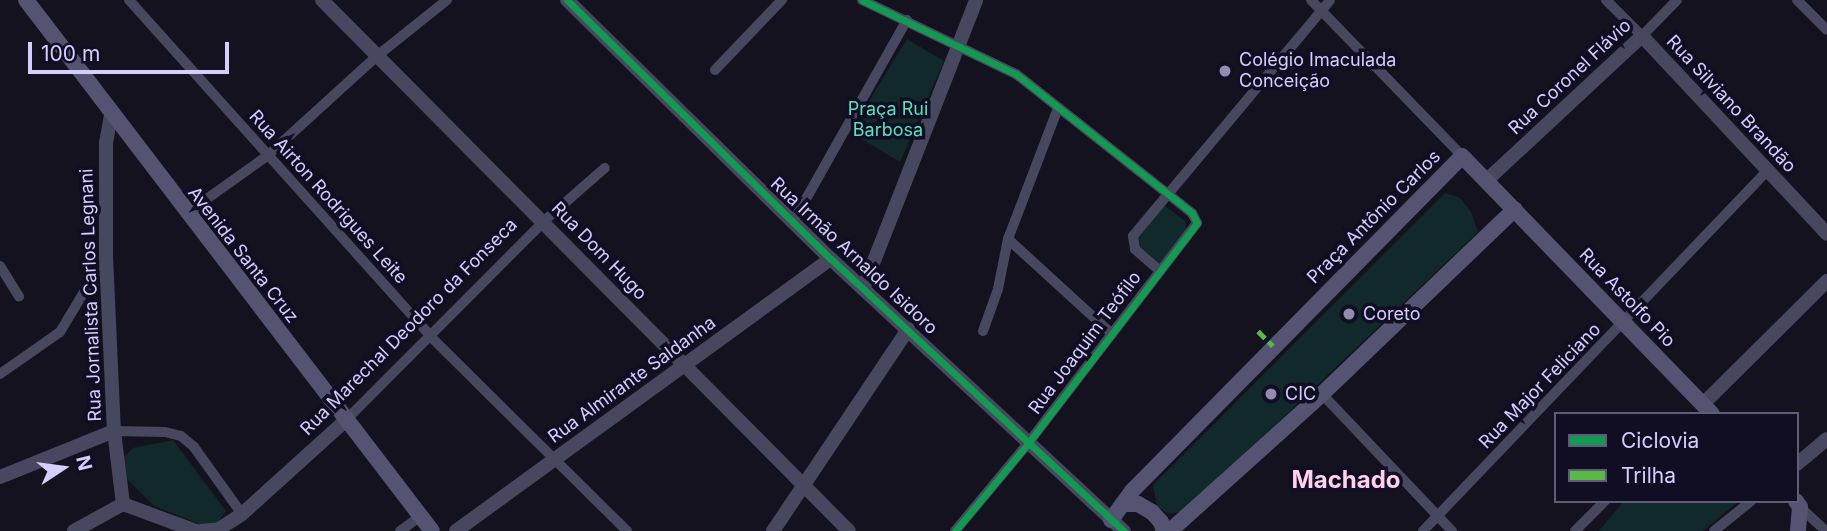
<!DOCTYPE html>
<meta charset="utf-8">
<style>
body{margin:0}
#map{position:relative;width:1827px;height:531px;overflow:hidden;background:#14121e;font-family:Inter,sans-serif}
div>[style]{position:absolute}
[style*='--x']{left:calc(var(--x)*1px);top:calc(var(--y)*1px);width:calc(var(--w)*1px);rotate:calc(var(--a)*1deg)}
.green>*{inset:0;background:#11292a}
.minor>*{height:10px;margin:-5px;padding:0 5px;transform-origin:5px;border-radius:5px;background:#47475f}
.tertiary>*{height:14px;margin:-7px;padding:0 7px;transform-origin:7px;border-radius:7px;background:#47475f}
.secondary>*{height:16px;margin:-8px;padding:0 8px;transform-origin:8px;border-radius:8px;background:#555372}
.quiet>*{height:5px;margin-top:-2.5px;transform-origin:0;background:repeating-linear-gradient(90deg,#58b947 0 10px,transparent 0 15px)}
.cycleway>*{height:7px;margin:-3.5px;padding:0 3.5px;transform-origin:3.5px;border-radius:3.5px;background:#139951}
.dots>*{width:19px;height:19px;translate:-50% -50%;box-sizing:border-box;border:4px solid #110d23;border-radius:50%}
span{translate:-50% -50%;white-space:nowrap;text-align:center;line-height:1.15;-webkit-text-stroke:7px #110d23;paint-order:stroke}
.poi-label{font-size:18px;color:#d4cfff}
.left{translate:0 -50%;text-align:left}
.street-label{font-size:18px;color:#d4cfff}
.park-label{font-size:18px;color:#58e2be}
.district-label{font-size:24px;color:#ffd1ef;font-weight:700}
.legend{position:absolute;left:1554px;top:412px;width:245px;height:91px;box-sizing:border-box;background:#110d23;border:2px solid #5f5b7b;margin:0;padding:9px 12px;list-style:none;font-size:21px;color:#d4cfff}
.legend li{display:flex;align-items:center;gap:14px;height:35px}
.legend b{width:35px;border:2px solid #5f5b7b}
.north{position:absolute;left:28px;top:433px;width:70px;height:70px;-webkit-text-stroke:5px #110d23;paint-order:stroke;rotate:77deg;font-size:19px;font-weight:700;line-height:28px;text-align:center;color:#d4cfff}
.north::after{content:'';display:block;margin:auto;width:24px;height:32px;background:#d4cfff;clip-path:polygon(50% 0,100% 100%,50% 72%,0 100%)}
.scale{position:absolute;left:28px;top:42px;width:201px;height:32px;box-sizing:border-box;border:4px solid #d4cfff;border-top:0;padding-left:9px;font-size:21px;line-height:24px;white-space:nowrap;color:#d4cfff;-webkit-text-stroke:5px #110d23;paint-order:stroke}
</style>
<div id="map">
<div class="green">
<div style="clip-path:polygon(907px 39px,944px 61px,900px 162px,850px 132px)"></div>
<div style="clip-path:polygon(1445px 193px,1460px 198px,1471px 212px,1478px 232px,1185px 511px,1169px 514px,1157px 506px,1153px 485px)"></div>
<div style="clip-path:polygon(1164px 205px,1185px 221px,1187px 230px,1159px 265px,1141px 248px,1138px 238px)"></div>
<div style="clip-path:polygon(173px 440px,226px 511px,216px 525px,202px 525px,154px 506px,126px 478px,124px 457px,133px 448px)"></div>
<div style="clip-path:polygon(1624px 501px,1739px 501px,1703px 531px,1599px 531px)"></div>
</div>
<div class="minor">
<div style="--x:129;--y:0;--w:453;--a:48.1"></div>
<div style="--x:431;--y:337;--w:276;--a:44.7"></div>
<div style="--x:862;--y:0;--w:171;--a:25.7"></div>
<div style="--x:1016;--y:74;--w:224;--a:38.3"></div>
<div style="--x:1192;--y:213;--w:11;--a:63"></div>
<div style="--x:1197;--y:223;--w:275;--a:127.5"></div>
<div style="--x:1030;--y:441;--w:117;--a:129.8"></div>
<div style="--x:1311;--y:0;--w:217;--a:45.9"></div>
<div style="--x:1606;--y:0;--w:51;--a:45"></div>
<div style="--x:1642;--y:36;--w:50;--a:-45.8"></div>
<div style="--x:1797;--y:0;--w:42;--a:45"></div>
<div style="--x:715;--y:70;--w:97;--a:-46.3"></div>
<div style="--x:187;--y:213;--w:98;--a:-35.5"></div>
<div style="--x:267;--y:156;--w:149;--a:-42.3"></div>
<div style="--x:377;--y:56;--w:90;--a:-38.7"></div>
<div style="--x:793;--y:222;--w:232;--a:-60.6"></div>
<div style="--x:1008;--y:239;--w:141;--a:42.4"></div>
<div style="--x:0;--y:266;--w:36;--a:58"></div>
<div style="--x:1160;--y:271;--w:33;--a:-139"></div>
<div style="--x:1135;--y:249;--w:13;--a:-99"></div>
<div style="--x:1133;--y:236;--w:307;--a:-50.1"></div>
<div style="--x:983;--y:331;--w:45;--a:-70.3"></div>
<div style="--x:998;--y:289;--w:51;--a:-78.7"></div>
<div style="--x:1008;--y:239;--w:140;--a:-69.1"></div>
<div style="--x:0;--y:374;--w:73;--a:-35"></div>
<div style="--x:60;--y:332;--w:87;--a:-59"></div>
<div style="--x:1322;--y:394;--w:189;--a:46.5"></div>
<div style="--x:346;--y:420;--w:279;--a:-45.1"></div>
<div style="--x:543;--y:222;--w:82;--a:-41.1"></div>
<div style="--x:114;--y:431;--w:51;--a:1.1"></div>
<div style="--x:165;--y:432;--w:16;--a:14"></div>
<div style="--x:181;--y:436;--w:17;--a:40"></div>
<div style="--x:194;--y:447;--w:82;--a:54.4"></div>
<div style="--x:1800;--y:507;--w:35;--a:43"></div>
<div style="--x:400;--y:531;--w:26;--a:-36"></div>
<div style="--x:1423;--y:531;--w:498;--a:-46.3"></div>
<div style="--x:1575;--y:531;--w:42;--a:-45"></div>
<div style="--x:1714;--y:531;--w:48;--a:-39"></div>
</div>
<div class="tertiary">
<div style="--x:322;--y:0;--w:748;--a:45.22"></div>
<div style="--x:567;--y:0;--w:370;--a:44.5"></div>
<div style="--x:831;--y:259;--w:400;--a:42.9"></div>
<div style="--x:111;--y:115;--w:27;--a:100"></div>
<div style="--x:106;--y:142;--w:114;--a:90"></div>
<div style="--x:106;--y:256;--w:175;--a:87.4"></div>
<div style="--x:114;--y:431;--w:74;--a:83"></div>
<div style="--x:1487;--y:180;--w:212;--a:-42.9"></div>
<div style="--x:1642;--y:36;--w:271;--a:46.9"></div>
<div style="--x:863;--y:289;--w:310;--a:-68.6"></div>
<div style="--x:1703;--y:404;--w:175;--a:-44.8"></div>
<div style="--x:1797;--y:464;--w:39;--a:-40"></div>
<div style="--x:0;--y:477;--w:123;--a:-22"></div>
<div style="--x:123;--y:504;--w:78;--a:20.3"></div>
<div style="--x:74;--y:531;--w:56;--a:-28.9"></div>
<div style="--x:201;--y:531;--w:18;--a:-6"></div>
<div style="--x:219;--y:529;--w:27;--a:-33"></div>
<div style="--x:242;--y:514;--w:140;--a:-42.1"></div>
<div style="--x:456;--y:531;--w:463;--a:-36"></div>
<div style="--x:773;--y:531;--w:243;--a:-56.2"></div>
</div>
<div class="secondary">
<div style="--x:26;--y:0;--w:668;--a:52.6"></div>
<div style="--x:1796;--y:501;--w:7;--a:56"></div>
<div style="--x:1800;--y:507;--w:24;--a:95"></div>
<div style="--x:1123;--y:504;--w:15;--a:0"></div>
<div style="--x:1138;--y:504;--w:16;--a:30"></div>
<div style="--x:1152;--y:512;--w:13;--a:48"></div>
<div style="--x:1161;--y:522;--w:9;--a:72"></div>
<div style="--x:1111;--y:520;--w:36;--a:-54"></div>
<div style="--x:1132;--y:491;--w:470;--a:-45.4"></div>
<div style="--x:1462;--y:156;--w:359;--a:45.9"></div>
<div style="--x:1170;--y:531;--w:205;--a:-42"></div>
<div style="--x:1322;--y:394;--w:267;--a:-43.8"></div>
</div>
<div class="quiet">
<div style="--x:1258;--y:331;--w:21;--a:45"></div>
</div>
<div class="cycleway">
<div style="--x:567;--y:0;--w:370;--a:44.5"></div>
<div style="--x:831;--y:259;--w:400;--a:42.9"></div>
<div style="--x:862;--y:0;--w:171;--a:25.7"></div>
<div style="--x:1016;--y:74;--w:224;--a:38.3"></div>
<div style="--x:1192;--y:213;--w:11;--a:63"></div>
<div style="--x:1197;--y:223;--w:275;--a:127.5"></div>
<div style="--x:1030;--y:441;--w:117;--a:129.8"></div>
</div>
<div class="dots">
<div style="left:1225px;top:71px;background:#918db0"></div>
<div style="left:1349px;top:314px;background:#918db0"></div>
<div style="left:1271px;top:394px;background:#918db0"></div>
</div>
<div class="poi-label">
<span class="left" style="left:1239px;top:71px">Colégio Imaculada<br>Conceição</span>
<span class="left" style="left:1363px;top:314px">Coreto</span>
<span class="left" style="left:1285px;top:394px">CIC</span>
</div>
<div class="street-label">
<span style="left:1570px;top:77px;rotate:-43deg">Rua Coronel Flávio</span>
<span style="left:1731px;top:104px;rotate:47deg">Rua Silviano Brandão</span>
<span style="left:328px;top:197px;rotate:48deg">Rua Airton Rodrigues Leite</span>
<span style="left:1374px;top:217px;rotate:-45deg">Praça Antônio Carlos</span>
<span style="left:599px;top:251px;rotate:46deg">Rua Dom Hugo</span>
<span style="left:243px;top:255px;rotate:52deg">Avenida Santa Cruz</span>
<span style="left:854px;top:256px;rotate:43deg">Rua Irmão Arnaldo Isidoro</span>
<span style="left:91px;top:295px;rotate:-92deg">Rua Jornalista Carlos Legnani</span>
<span style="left:1627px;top:298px;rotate:46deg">Rua Astolfo Pio</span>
<span style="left:409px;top:327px;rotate:-45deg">Rua Marechal Deodoro da Fonseca</span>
<span style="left:1085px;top:343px;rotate:-53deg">Rua Joaquim Teófilo</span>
<span style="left:632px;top:380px;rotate:-36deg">Rua Almirante Saldanha</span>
<span style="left:1540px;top:386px;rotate:-46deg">Rua Major Feliciano</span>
</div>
<div class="park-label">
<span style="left:888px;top:120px">Praça Rui<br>Barbosa</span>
</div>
<div class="district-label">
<span style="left:1346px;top:480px">Machado</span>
</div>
<ul class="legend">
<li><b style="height:9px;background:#139951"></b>Ciclovia</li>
<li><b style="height:9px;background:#58b947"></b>Trilha</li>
</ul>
<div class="north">N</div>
<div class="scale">100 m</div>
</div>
